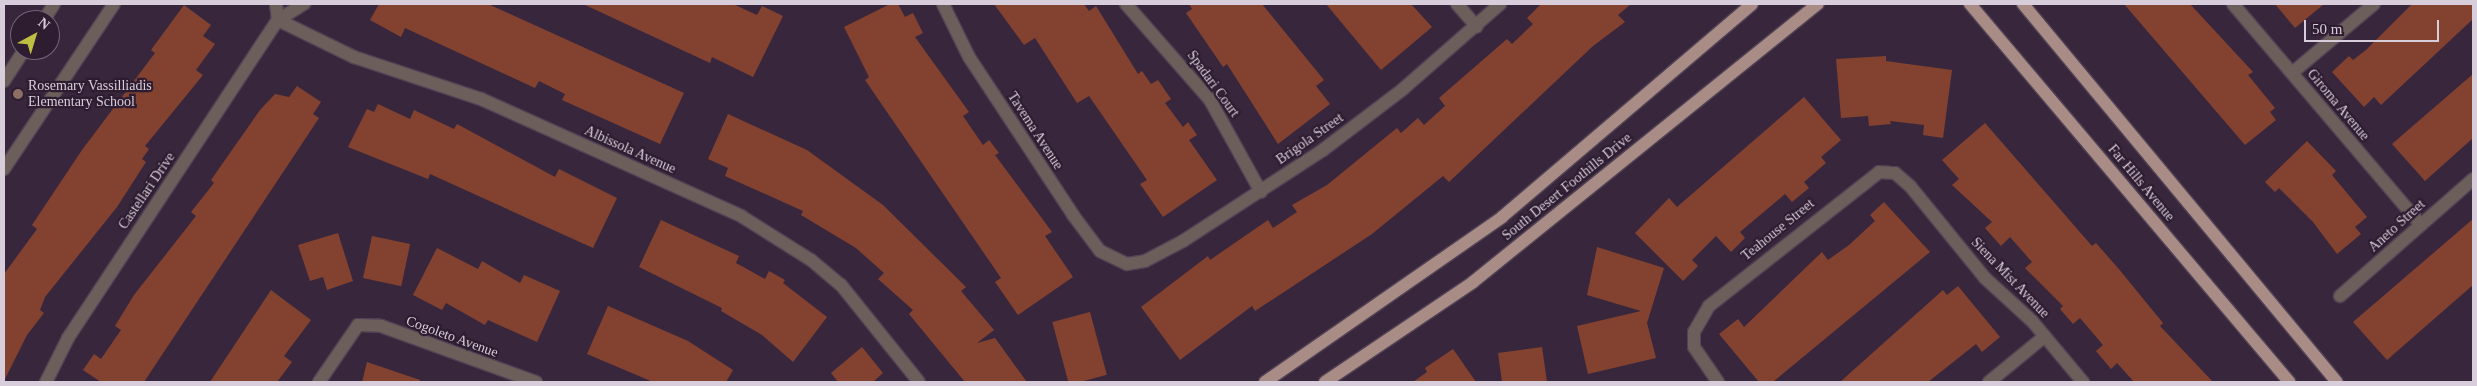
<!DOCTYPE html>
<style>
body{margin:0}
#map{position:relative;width:2477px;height:386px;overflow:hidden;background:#38273c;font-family:"Times New Roman",serif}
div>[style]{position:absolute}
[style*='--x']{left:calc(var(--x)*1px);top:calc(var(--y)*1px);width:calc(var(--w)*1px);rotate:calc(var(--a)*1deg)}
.building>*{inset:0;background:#83422f;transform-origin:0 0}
.roads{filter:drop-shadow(1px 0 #524255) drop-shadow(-1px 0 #524255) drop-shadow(0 1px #524255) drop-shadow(0 -1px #524255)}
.minor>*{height:12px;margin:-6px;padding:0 6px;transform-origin:6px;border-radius:6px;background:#6c5e5a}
.major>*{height:12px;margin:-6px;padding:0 6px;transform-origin:6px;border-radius:6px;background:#a88c85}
.dots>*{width:14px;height:14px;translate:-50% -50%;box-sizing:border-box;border:2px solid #2e1d31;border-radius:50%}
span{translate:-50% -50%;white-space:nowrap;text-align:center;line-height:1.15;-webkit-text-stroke:4.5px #2e1d31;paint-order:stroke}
.street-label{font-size:14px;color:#d8cdda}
.poi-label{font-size:14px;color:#d8cdda}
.left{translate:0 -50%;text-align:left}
.frame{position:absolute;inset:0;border:5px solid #d8cdda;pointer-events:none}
.north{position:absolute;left:10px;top:10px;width:50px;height:50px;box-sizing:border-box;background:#2e1d31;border:1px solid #726375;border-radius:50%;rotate:39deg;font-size:14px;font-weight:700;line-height:20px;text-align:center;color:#d8cdda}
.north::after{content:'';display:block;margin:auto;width:18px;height:22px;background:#bebf42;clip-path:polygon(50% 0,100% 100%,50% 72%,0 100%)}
.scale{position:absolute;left:2304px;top:20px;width:135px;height:22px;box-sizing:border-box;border:2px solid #d8cdda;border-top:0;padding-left:6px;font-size:15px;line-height:18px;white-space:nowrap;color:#d8cdda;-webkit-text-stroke:4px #2e1d31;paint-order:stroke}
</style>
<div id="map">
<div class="building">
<div style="clip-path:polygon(379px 4px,488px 4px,684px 93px,660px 144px,562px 100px,565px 94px,539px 81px,535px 88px,405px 28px,401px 37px,370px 20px)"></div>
<div style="clip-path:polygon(583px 4px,733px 4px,757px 15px,762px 6px,783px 16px,753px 77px,712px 57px,710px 63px)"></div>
<div style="clip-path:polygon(890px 4px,898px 4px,905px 17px,913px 13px,923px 33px,915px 37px,969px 112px,963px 116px,983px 145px,989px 140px,999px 153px,995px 155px,1052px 232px,1045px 236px,1073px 277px,1018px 315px,995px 282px,1001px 278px,865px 80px,869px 77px,844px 27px)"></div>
<div style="clip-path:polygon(994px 4px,1084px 4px,1089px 11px,1096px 6px,1138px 74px,1142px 71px,1151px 84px,1158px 80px,1171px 99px,1165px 103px,1183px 127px,1188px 122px,1197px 135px,1189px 140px,1217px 180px,1163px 217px,1140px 184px,1147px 180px,1089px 96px,1077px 103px,1035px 38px,1024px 45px)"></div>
<div style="clip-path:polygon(1189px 4px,1262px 4px,1324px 80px,1316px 86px,1330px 104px,1278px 144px,1227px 64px,1223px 67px,1186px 13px,1192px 9px)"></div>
<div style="clip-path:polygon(1326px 4px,1411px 4px,1432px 27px,1381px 70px)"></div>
<div style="clip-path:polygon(1541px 4px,1631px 4px,1618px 15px,1625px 22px,1593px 46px,1449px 182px,1443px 176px,1372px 234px,1255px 311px,1252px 306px,1180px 360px,1141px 307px,1208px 256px,1210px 260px,1268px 220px,1273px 228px,1297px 212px,1292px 205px,1327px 185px,1397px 128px,1401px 133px,1418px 118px,1424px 125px,1445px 106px,1439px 98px,1507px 39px,1512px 44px,1533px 24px,1527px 18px)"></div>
<div style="clip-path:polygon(2124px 4px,2190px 4px,2253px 72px,2248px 75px,2275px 108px,2270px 112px,2276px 120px,2245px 145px)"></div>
<div style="clip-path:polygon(2275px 4px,2324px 4px,2295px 28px)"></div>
<div style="clip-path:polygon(2412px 4px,2473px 4px,2473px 19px,2381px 105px,2374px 97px,2364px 107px,2332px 72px,2349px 56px,2353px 60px,2366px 50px)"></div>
<div style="clip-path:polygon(184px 5px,211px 25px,203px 36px,215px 44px,196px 70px,203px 75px,145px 146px,149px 149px,142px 159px,146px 162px,117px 207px,45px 297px,40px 310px,44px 313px,27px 335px,4px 381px,4px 274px,37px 229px,32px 225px,82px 150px,155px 53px,151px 50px)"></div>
<div style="clip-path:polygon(1886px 56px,1886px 61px,1952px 70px,1943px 138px,1923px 135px,1924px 125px,1890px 121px,1891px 124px,1869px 126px,1868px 116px,1841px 118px,1836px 59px)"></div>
<div style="clip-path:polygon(2473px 74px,2473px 138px,2425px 181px,2392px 144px)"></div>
<div style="clip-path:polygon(297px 86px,321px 102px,313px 114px,319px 118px,144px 382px,101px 382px,83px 370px,94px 354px,101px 359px,121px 330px,115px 326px,134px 295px,196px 216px,191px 212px,214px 183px,211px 180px,260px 110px,275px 94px,289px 97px)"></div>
<div style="clip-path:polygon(1804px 97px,1841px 140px,1821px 157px,1826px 163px,1804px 182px,1809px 188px,1792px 202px,1785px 194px,1740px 232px,1745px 238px,1731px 252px,1716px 236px,1692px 260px,1698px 266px,1683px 281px,1635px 233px,1669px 198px,1677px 207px)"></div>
<div style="clip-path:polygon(378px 104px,410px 119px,414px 110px,454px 129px,457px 124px,555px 177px,559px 169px,617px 198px,593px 248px,430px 174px,428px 179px,348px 147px,367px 109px,374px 112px)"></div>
<div style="clip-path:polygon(728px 114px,807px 150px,883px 205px,966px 287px,961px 291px,994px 330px,977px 343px,995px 338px,1027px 382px,965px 382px,909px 314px,913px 310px,878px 279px,884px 273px,856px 248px,801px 215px,803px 211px,725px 176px,728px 168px,708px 159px)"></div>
<div style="clip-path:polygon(1985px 123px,2092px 246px,2096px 243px,2118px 268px,2163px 323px,2160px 326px,2213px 382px,2134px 382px,2117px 363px,2111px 369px,2096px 351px,2103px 345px,2080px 318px,2073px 324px,2060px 309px,2063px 306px,2025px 268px,2032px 262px,2010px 237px,2001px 246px,1985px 228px,1992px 222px,1952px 185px,1959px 179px,1942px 160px)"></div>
<div style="clip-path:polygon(2307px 141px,2336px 171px,2332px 175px,2367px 217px,2355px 227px,2361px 234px,2337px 254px,2313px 222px,2279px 188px,2275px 192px,2265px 182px)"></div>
<div style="clip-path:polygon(1884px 202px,1930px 252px,1773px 382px,1759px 382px,1719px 334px,1738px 319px,1744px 327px,1822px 252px,1828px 260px,1849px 245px,1875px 221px,1870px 215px)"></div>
<div style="clip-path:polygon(2473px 219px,2473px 285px,2387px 360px,2353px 322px)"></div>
<div style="clip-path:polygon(661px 220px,739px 256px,736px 263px,765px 279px,769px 271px,785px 280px,783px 283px,827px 317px,793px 362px,762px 335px,721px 311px,722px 308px,639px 267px)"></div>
<div style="clip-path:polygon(338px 233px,353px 281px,327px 290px,323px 277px,310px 281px,298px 245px)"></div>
<div style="left:372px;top:236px;width:39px;height:43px;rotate:12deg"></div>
<div style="clip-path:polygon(1597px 247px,1664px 268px,1647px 323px,1656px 358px,1588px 374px,1577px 326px,1641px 311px,1587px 295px)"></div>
<div style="clip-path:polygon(437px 248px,478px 269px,482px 261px,520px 283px,524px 275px,560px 291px,537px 342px,488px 320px,485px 325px,446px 303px,442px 310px,413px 295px)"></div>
<div style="clip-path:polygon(1958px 286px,2000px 337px,1982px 352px,1976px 344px,1928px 382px,1840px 382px,1943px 290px,1947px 295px)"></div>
<div style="clip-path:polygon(271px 290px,311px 320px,284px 356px,292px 362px,277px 382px,210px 382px)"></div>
<div style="clip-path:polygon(608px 306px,688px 341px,733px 370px,726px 382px,653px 382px,587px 354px)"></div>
<div style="left:1090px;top:312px;width:65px;height:39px;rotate:75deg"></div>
<div style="clip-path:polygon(862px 347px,883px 373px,873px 382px,838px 382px,831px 373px)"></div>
<div style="clip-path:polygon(1542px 347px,1547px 382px,1502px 382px,1498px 353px)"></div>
<div style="clip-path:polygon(1453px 349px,1476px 382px,1413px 382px,1427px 372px,1425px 368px)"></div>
<div style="clip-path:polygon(367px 362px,420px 380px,419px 382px,362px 382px)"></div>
</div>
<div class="roads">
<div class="minor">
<div style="--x:276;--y:4;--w:16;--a:83"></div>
<div style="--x:943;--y:4;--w:59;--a:63.9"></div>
<div style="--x:969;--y:57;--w:189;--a:56.6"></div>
<div style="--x:1073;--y:215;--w:45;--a:53.1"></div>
<div style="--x:1100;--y:251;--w:30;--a:26"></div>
<div style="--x:1127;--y:264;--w:18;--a:-9"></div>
<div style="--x:1145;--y:261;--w:43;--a:-27.8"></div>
<div style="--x:1183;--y:241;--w:167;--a:-33"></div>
<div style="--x:1323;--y:150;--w:101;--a:-37.3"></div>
<div style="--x:1403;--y:89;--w:129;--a:-41.2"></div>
<div style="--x:1126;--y:4;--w:128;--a:48.8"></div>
<div style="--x:1210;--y:100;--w:105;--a:61"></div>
<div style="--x:1457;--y:4;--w:30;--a:49"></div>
<div style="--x:2233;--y:4;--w:290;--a:49.6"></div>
<div style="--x:44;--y:20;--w:19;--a:-58"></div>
<div style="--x:278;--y:20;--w:85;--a:26"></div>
<div style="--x:354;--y:57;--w:134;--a:18.3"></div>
<div style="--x:481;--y:99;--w:285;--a:24.2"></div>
<div style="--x:741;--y:216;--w:83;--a:32.2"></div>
<div style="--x:811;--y:260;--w:39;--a:40"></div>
<div style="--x:841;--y:285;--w:124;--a:51.2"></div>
<div style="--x:2292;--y:73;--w:107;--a:-40.1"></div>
<div style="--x:4;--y:81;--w:37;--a:-57"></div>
<div style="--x:4;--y:169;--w:198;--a:-56.3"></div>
<div style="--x:2340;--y:296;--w:177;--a:-41.3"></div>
<div style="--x:46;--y:382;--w:49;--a:-63.4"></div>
<div style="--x:68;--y:338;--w:381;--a:-56.6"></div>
<div style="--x:278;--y:20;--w:31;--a:-32"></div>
<div style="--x:319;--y:382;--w:69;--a:-55.6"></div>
<div style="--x:358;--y:325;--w:23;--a:2"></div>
<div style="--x:381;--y:326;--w:165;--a:19.9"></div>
<div style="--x:1718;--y:382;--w:42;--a:-124.4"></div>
<div style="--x:1694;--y:347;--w:15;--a:-90"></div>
<div style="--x:1694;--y:332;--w:30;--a:-60"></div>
<div style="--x:1709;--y:306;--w:216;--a:-38.2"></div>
<div style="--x:1879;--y:172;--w:16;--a:4"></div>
<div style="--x:1895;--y:173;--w:20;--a:41"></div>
<div style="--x:1910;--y:186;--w:119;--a:50.8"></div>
<div style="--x:1985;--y:278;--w:64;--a:42.5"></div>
<div style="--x:2032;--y:321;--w:80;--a:50.1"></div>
<div style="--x:1989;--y:382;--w:72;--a:-39.4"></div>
</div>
<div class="major">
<div style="--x:1970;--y:4;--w:495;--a:49.8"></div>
<div style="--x:2023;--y:4;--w:491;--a:50.3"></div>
<div style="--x:1265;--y:382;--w:289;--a:-34.8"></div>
<div style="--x:1502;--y:217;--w:328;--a:-40.4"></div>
<div style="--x:1325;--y:382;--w:179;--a:-34"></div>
<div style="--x:1473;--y:282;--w:443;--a:-38.9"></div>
</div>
</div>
<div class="dots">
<div style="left:18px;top:94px;background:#8d6e63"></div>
</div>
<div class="street-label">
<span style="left:1213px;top:84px;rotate:54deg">Spadari Court</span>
<span style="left:2338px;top:105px;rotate:50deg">Giroma Avenue</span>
<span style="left:1035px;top:131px;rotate:57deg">Tavema Avenue</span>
<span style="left:1310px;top:139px;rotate:-35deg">Brigola Street</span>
<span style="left:630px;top:150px;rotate:24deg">Albissola Avenue</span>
<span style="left:2141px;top:183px;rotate:50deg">Far Hills Avenue</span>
<span style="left:1567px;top:187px;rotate:-39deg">South Desert Foothills Drive</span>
<span style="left:147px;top:191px;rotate:-56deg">Castellari Drive</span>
<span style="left:2397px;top:226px;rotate:-42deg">Aneto Street</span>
<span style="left:1778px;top:230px;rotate:-39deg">Teahouse Street</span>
<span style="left:2010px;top:278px;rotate:46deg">Siena Mist Avenue</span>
<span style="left:452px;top:337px;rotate:20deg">Cogoleto Avenue</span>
</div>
<div class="poi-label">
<span class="left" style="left:28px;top:94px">Rosemary Vassilliadis<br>Elementary School</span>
</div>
<div class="frame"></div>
<div class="north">N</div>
<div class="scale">50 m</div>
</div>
